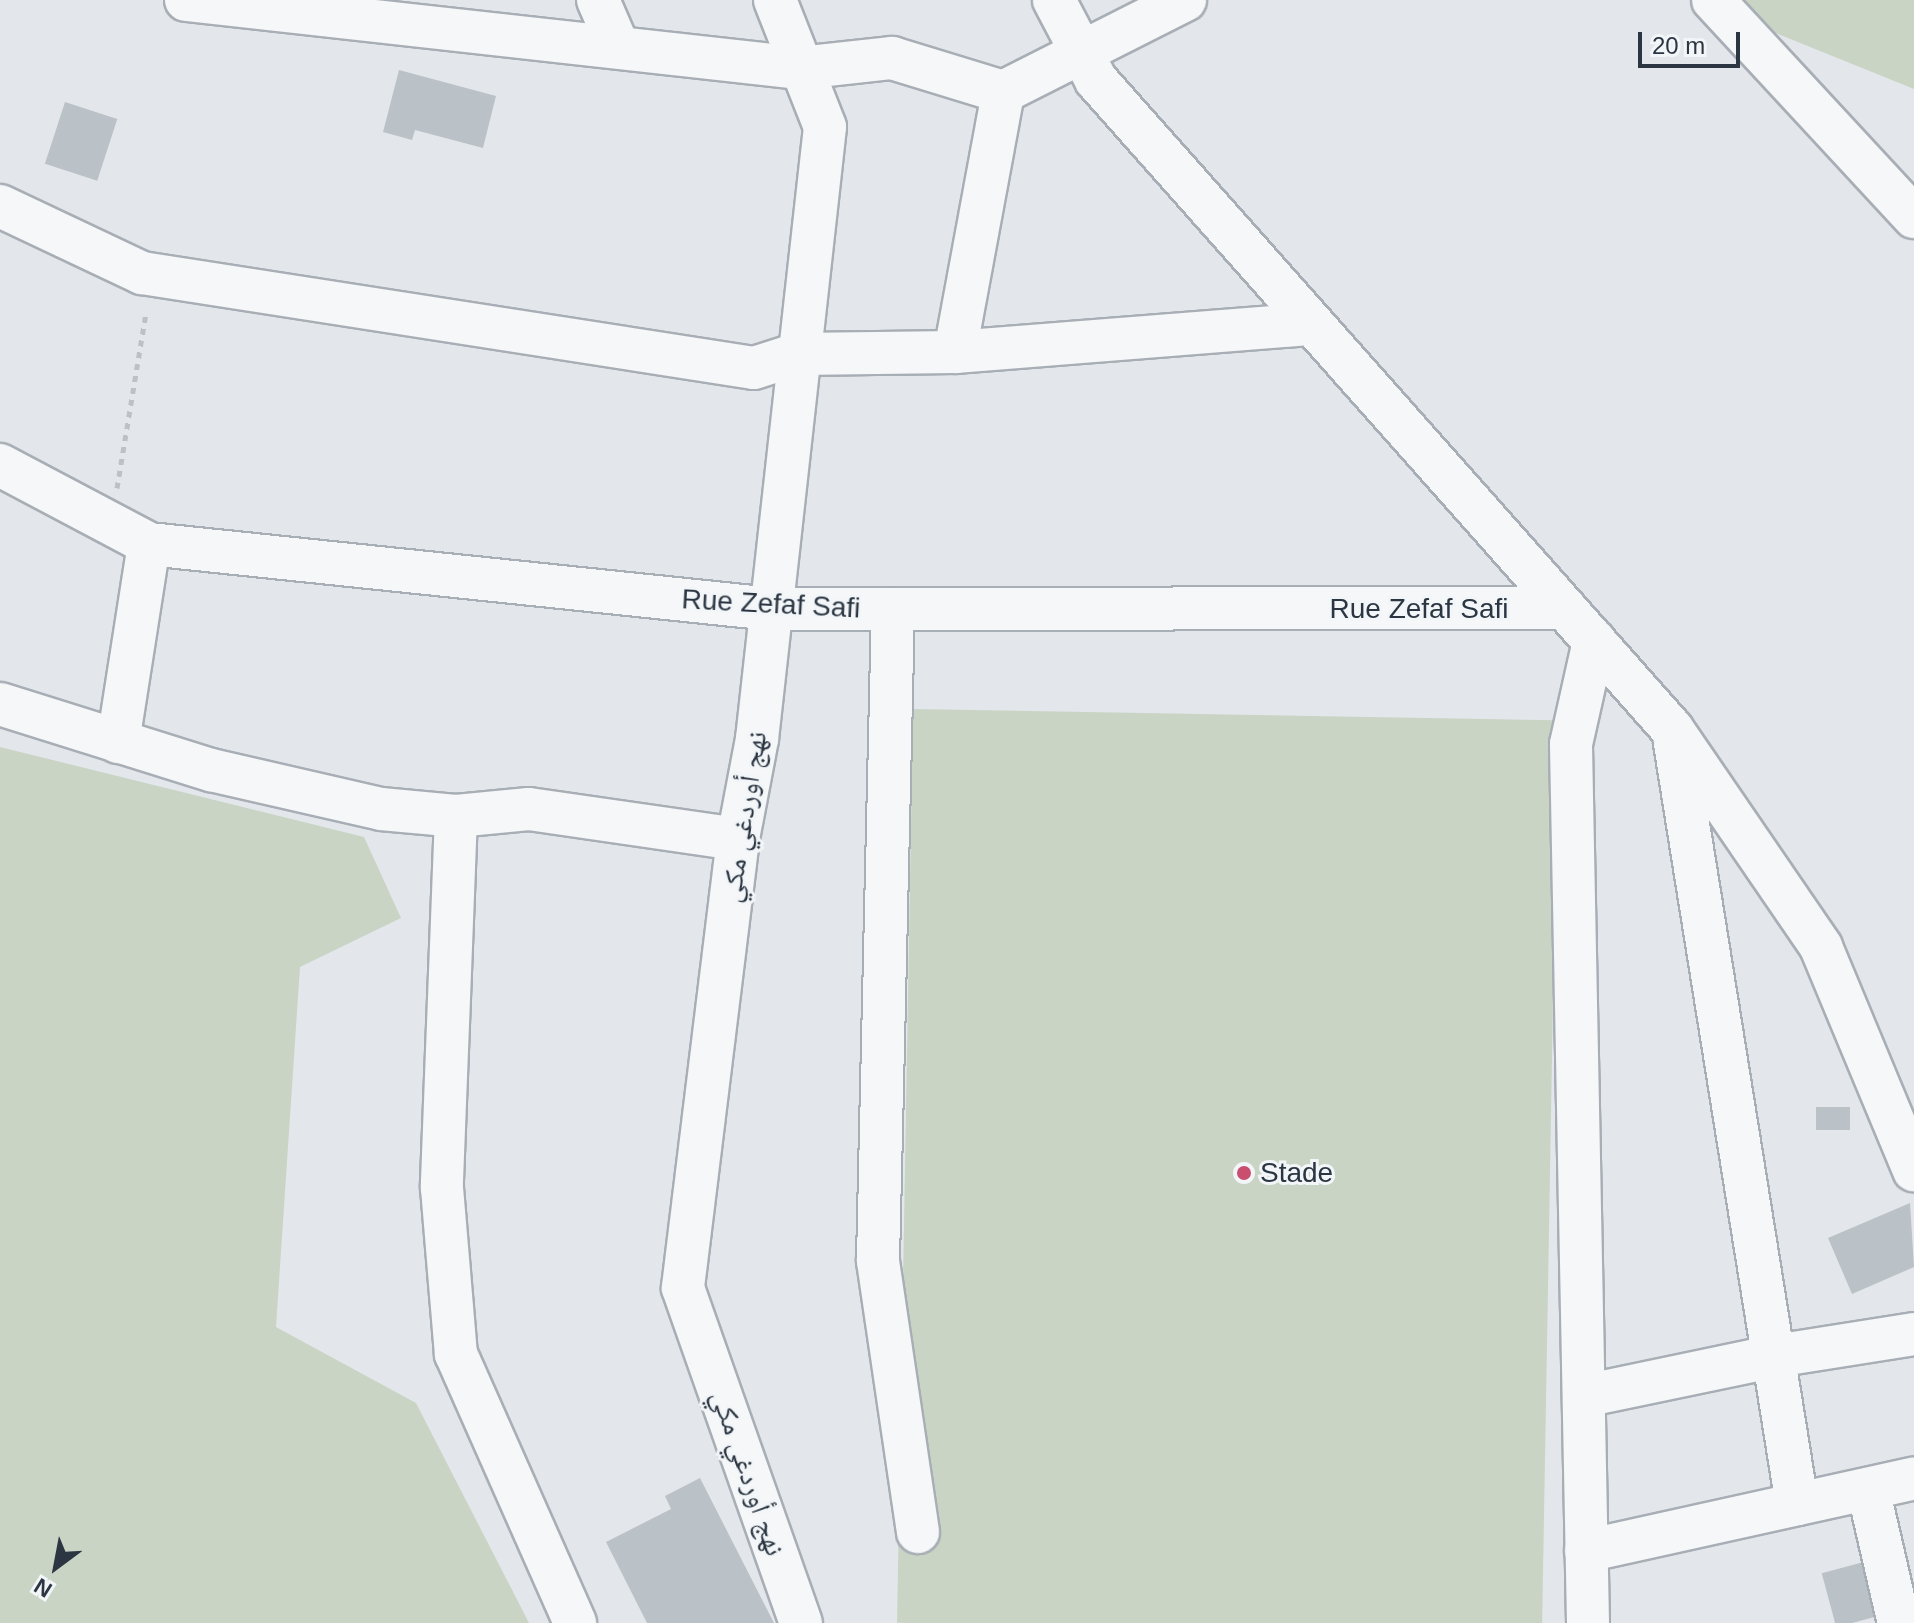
<!DOCTYPE html>
<meta charset="utf-8">
<style>
body{margin:0}
#map{position:relative;width:1914px;height:1623px;overflow:hidden;background:#e3e7eb;font-family:Helvetica,"Noto Naskh Arabic",sans-serif}
div>[style]{position:absolute}
[style*='--x']{left:calc(var(--x)*1px);top:calc(var(--y)*1px);width:calc(var(--w)*1px);rotate:calc(var(--a)*1deg)}
.green>*{inset:0;background:#cad4c5;transform-origin:0 0}
.building>*{inset:0;background:#bac1c7;transform-origin:0 0}
.path>*{height:5px;margin-top:-2.5px;transform-origin:0;background:repeating-linear-gradient(90deg,#bdc1c6 0 6px,transparent 0 12px)}
.roads{filter:drop-shadow(2px 0 #a8aeb5) drop-shadow(-2px 0 #a8aeb5) drop-shadow(0 2px #a8aeb5) drop-shadow(0 -2px #a8aeb5)}
.street>*{height:42px;margin:-21px;padding:0 21px;transform-origin:21px;border-radius:21px;background:#f6f7f9}
.dots>*{width:22px;height:22px;translate:-50% -50%;box-sizing:border-box;border:4px solid #f3f6f8;border-radius:50%}
span{translate:-50% -50%;white-space:nowrap;text-align:center;line-height:1.15;-webkit-text-stroke:6px #f3f6f8;paint-order:stroke}
.street-label{font-size:28px;color:#2b3642}
.poi-label{font-size:28px;color:#2b3642}
.left{translate:0 -50%;text-align:left}
.north{position:absolute;left:16px;top:1527px;width:80px;height:80px;-webkit-text-stroke:6px #f3f6f8;paint-order:stroke;rotate:212deg;font-size:22px;font-weight:700;line-height:32px;text-align:center;color:#2b3642}
.north::after{content:'';display:block;margin:auto;width:28px;height:36px;background:#2b3642;clip-path:polygon(50% 0,100% 100%,50% 72%,0 100%)}
.scale{position:absolute;left:1638px;top:32px;width:102px;height:36px;box-sizing:border-box;border:4px solid #2b3642;border-top:0;padding-left:10px;font-size:24px;line-height:28px;white-space:nowrap;color:#2b3642;-webkit-text-stroke:6px #f3f6f8;paint-order:stroke}
</style>
<div id="map">
<div class="green">
<div style="clip-path:polygon(1729px 0,1914px 0,1914px 89px,1741px 19px)"></div>
<div style="left:913px;top:709px;width:645px;height:914px;rotate:1deg"></div>
<div style="clip-path:polygon(0 747px,364px 837px,401px 918px,300px 967px,276px 1327px,416px 1403px,529px 1623px,0 1623px)"></div>
</div>
<div class="building">
<div style="clip-path:polygon(399px 70px,496px 96px,483px 148px,415px 130px,412px 140px,383px 132px)"></div>
<div style="left:65px;top:102px;width:55px;height:65px;rotate:18deg"></div>
<div style="left:1816px;top:1107px;width:34px;height:23px"></div>
<div style="clip-path:polygon(1910px 1203px,1914px 1267px,1852px 1294px,1828px 1238px)"></div>
<div style="clip-path:polygon(700px 1478px,774px 1623px,647px 1623px,606px 1542px,671px 1509px,665px 1496px)"></div>
<div style="left:1871px;top:1560px;width:56px;height:51px;rotate:75deg"></div>
</div>
<div class="path">
<div style="--x:117;--y:488;--w:178;--a:-80.6"></div>
</div>
<div class="roads">
<div class="street">
<div style="--x:186;--y:0;--w:618;--a:6.32"></div>
<div style="--x:800;--y:68;--w:93;--a:-6.2"></div>
<div style="--x:892;--y:58;--w:116;--a:17"></div>
<div style="--x:598;--y:0;--w:48;--a:66.6"></div>
<div style="--x:775;--y:0;--w:136;--a:68.5"></div>
<div style="--x:825;--y:127;--w:616;--a:96.34"></div>
<div style="--x:757;--y:739;--w:102;--a:100.8"></div>
<div style="--x:738;--y:839;--w:452;--a:97"></div>
<div style="--x:683;--y:1288;--w:355;--a:70.6"></div>
<div style="--x:1054;--y:0;--w:90;--a:62.3"></div>
<div style="--x:1096;--y:80;--w:868;--a:48.41"></div>
<div style="--x:1672;--y:729;--w:264;--a:55.6"></div>
<div style="--x:1821;--y:947;--w:242;--a:67.4"></div>
<div style="--x:1713;--y:0;--w:296;--a:47.2"></div>
<div style="--x:0;--y:206;--w:157;--a:25.3"></div>
<div style="--x:142;--y:273;--w:619;--a:8.82"></div>
<div style="--x:754;--y:368;--w:46;--a:-17.7"></div>
<div style="--x:798;--y:354;--w:157;--a:-0.7"></div>
<div style="--x:955;--y:352;--w:358;--a:-4.5"></div>
<div style="--x:955;--y:352;--w:264;--a:-79.5"></div>
<div style="--x:1003;--y:92;--w:204;--a:-26.8"></div>
<div style="--x:0;--y:465;--w:169;--a:27.9"></div>
<div style="--x:149;--y:544;--w:626;--a:5.96"></div>
<div style="--x:772;--y:609;--w:793;--a:-0.07"></div>
<div style="--x:893;--y:609;--w:652;--a:91.32"></div>
<div style="--x:878;--y:1261;--w:274;--a:81.6"></div>
<div style="--x:0;--y:704;--w:221;--a:17.4"></div>
<div style="--x:211;--y:770;--w:174;--a:12.9"></div>
<div style="--x:381;--y:809;--w:75;--a:5.3"></div>
<div style="--x:456;--y:816;--w:372;--a:92.2"></div>
<div style="--x:442;--y:1188;--w:167;--a:85.2"></div>
<div style="--x:456;--y:1354;--w:294;--a:66.1"></div>
<div style="--x:118;--y:742;--w:200;--a:-81.1"></div>
<div style="--x:1675;--y:743;--w:771;--a:80.89"></div>
<div style="--x:456;--y:816;--w:73;--a:-5.5"></div>
<div style="--x:529;--y:809;--w:211;--a:8.2"></div>
<div style="--x:1584;--y:1396;--w:195;--a:-11.8"></div>
<div style="--x:1775;--y:1356;--w:141;--a:-9"></div>
<div style="--x:1868;--y:1489;--w:138;--a:77"></div>
<div style="--x:1586;--y:1551;--w:336;--a:-12.5"></div>
<div style="--x:1588;--y:1623;--w:879;--a:-91.11"></div>
<div style="--x:1571;--y:744;--w:106;--a:-77.4"></div>
</div>
</div>
<div class="dots">
<div style="left:1244px;top:1173px;background:#ca4e6e"></div>
</div>
<div class="street-label">
<span style="left:771px;top:604px;rotate:3deg">Rue Zefaf Safi</span>
<span style="left:1419px;top:609px">Rue Zefaf Safi</span>
<span style="left:744px;top:817px;rotate:-81deg">نهج أوردغي مكي</span>
<span style="left:748px;top:1473px;rotate:71deg">نهج أوردغي مكي</span>
</div>
<div class="poi-label">
<span class="left" style="left:1260px;top:1173px">Stade</span>
</div>
<div class="north">N</div>
<div class="scale">20 m</div>
</div>
